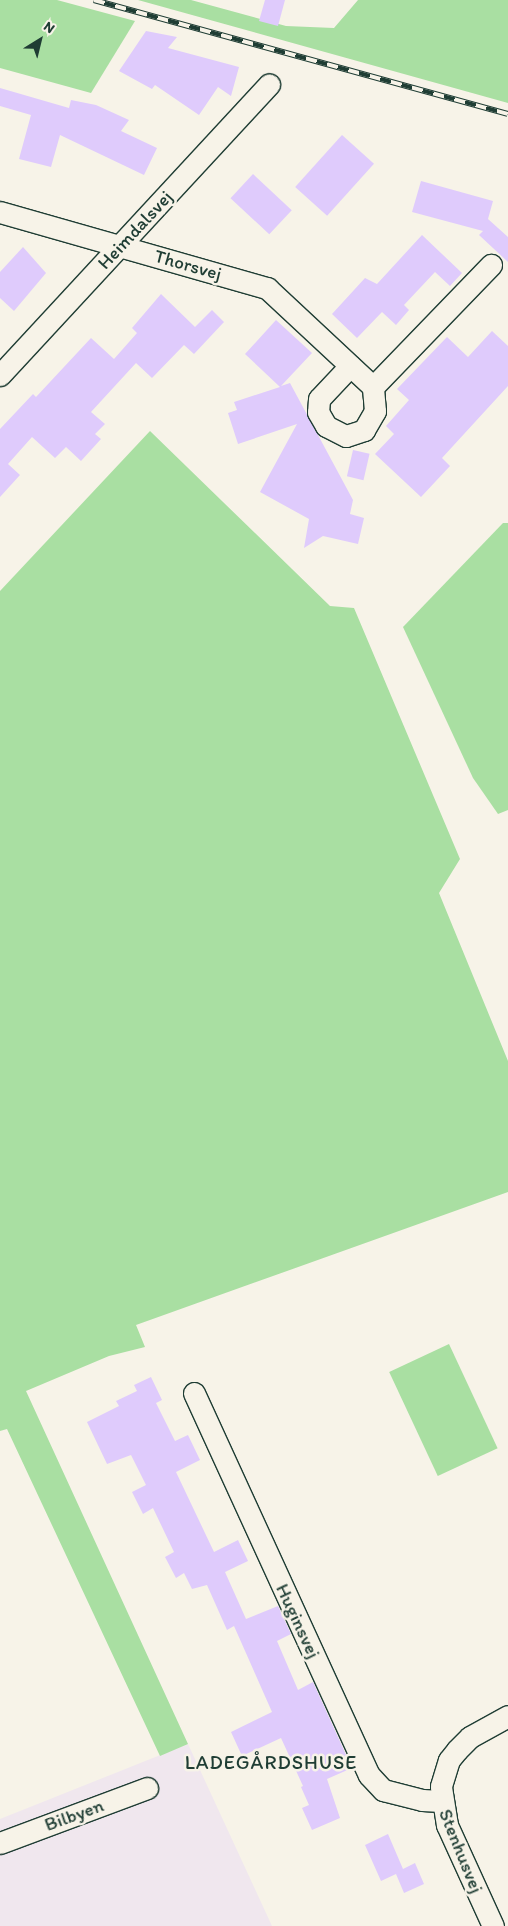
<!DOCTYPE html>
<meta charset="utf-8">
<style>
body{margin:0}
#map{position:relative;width:508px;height:1926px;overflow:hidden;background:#f7f3e8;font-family:Itim,sans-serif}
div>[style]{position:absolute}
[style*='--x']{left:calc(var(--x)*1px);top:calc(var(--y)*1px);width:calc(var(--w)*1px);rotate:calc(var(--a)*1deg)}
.built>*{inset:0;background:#f0e7ee}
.green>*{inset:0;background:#a9dfa2;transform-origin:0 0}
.building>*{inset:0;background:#dfcbfc;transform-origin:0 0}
.roads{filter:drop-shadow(1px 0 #1f3d34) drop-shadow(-1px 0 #1f3d34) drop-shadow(0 1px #1f3d34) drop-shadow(0 -1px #1f3d34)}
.street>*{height:21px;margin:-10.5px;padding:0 10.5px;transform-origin:10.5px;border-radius:10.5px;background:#f7f3e8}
.rail>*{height:5.5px;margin-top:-2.75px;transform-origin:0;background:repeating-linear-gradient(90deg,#f7f3e8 0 11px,#1f3d34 0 22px);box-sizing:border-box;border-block:1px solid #1f3d34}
span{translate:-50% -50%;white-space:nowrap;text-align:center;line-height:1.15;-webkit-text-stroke:5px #f7f3e8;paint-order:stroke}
.street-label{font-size:19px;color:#1f3d34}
.neighbourhood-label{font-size:20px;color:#1f3d34;letter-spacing:1px}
.north{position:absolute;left:15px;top:15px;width:50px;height:50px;-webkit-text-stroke:4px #f7f3e8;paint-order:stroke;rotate:36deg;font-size:14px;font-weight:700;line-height:20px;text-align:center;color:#1f3d34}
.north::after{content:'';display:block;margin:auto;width:18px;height:22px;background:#1f3d34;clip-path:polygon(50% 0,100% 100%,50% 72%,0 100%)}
</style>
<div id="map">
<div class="built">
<div style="clip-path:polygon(188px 1744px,272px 1926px,0 1926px,0 1819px)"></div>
</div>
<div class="green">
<div style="clip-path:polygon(0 0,57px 0,135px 21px,91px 93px,0 68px)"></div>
<div style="clip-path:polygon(138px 0,191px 0,286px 26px,334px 28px,358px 0,508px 0,508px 103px)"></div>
<div style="clip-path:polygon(150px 431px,330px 606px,354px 608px,460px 859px,439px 893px,508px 1061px,508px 1192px,136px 1325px,145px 1347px,109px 1356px,26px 1391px,188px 1744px,160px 1756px,7px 1429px,0 1431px,0 591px)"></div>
<div style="clip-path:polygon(503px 523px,508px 523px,508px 810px,498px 814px,473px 778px,403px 627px)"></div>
<div style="left:449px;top:1344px;width:115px;height:66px;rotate:65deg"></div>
</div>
<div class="building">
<div style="clip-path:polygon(265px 0,285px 0,278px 26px,259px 21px)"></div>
<div style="clip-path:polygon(146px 31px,177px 37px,168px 48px,239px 67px,231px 96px,218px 87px,199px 115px,155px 85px,152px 89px,119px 71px)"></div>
<div style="clip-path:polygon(0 88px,69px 108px,71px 100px,96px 105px,129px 120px,121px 131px,157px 148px,144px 175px,60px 135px,51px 167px,19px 159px,31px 115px,0 106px)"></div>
<div style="left:342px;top:135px;width:43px;height:70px;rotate:42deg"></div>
<div style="left:253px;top:174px;width:53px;height:33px;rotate:43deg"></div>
<div style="clip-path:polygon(421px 181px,493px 201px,488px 219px,508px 237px,508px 262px,479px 235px,483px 231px,412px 212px)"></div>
<div style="clip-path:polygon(422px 235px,462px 273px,450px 286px,435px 272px,404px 305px,409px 310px,396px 325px,382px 312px,357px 338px,332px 314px,365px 278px,377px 284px)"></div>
<div style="clip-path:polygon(23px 247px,46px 273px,14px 311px,0 298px,0 272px)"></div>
<div style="clip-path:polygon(161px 294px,195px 327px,212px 310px,224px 322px,194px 354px,184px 345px,152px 378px,136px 363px,91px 412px,105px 424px,95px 434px,101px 439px,81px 461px,66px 447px,55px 458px,32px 437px,8px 464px,20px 475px,0 497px,0 429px,33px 394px,36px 397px,91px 338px,114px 359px,137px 333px,132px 328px)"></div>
<div style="clip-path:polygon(276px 320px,312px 353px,281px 386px,290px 383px,353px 500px,350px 514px,364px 518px,358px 544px,323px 536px,304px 548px,309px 519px,260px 492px,297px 424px,238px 444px,228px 413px,237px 410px,234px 402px,280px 387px,245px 354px)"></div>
<div style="clip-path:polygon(492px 331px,508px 346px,508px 386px,442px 458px,450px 466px,421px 497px,375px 454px,394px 434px,386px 426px,409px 400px,397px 389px,447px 337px,468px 357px)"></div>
<div style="left:353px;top:450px;width:17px;height:27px;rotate:13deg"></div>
<div style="clip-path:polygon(151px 1377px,162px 1400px,156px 1403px,175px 1441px,188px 1435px,200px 1460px,176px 1472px,214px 1552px,238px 1540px,248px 1561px,225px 1572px,246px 1619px,278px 1606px,291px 1634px,277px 1641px,298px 1690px,313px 1682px,352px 1768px,327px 1779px,340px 1818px,312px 1830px,302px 1808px,309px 1805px,301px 1787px,303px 1786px,281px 1738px,242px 1756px,231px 1732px,272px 1712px,234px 1626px,227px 1630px,207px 1585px,192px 1589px,184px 1573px,176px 1578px,165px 1557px,174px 1552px,153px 1508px,143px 1514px,132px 1492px,146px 1485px,131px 1455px,107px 1464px,87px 1422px,119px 1406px,116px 1401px,137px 1391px,134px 1385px)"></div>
<div style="clip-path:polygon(388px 1834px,403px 1869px,415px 1863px,424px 1884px,404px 1893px,396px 1874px,381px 1881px,365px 1845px)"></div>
</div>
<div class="roads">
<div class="street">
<div style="--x:0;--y:212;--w:278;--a:15.9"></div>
<div style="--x:267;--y:288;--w:145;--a:43"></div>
<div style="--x:373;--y:387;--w:170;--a:-46"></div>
<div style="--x:350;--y:366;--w:45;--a:133.2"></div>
<div style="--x:319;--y:399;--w:13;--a:94"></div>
<div style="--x:318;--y:412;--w:16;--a:60"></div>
<div style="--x:326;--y:426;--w:22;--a:27"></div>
<div style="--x:346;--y:436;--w:19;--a:-18"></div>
<div style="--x:364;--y:430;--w:22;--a:-60"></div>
<div style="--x:375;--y:411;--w:24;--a:-95"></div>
<div style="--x:0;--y:375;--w:396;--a:-47.2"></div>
<div style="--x:194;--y:1393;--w:420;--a:65.4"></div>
<div style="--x:369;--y:1775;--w:21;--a:47"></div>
<div style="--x:383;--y:1790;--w:40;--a:14.4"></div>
<div style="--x:422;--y:1800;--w:19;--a:3"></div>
<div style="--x:0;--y:1843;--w:157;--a:-20.5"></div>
<div style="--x:493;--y:1926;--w:111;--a:-114.5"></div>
<div style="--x:447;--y:1825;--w:39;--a:-99"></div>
<div style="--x:441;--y:1786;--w:27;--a:-73"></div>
<div style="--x:449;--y:1760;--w:13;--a:-51"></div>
<div style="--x:457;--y:1750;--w:18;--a:-45"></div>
<div style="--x:470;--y:1737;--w:43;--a:-28.9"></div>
</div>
</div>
<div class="rail">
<div style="--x:94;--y:0;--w:429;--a:15.4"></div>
</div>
<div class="street-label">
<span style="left:135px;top:230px;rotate:-47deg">Heimdalsvej</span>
<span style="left:188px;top:265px;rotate:16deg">Thorsvej</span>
<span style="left:298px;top:1621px;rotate:65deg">Huginsvej</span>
<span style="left:74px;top:1815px;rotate:-20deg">Bilbyen</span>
<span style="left:461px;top:1851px;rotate:68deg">Stenhusvej</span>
</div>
<div class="neighbourhood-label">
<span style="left:271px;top:1762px">LADEGÅRDSHUSE</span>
</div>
<div class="north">N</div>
</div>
